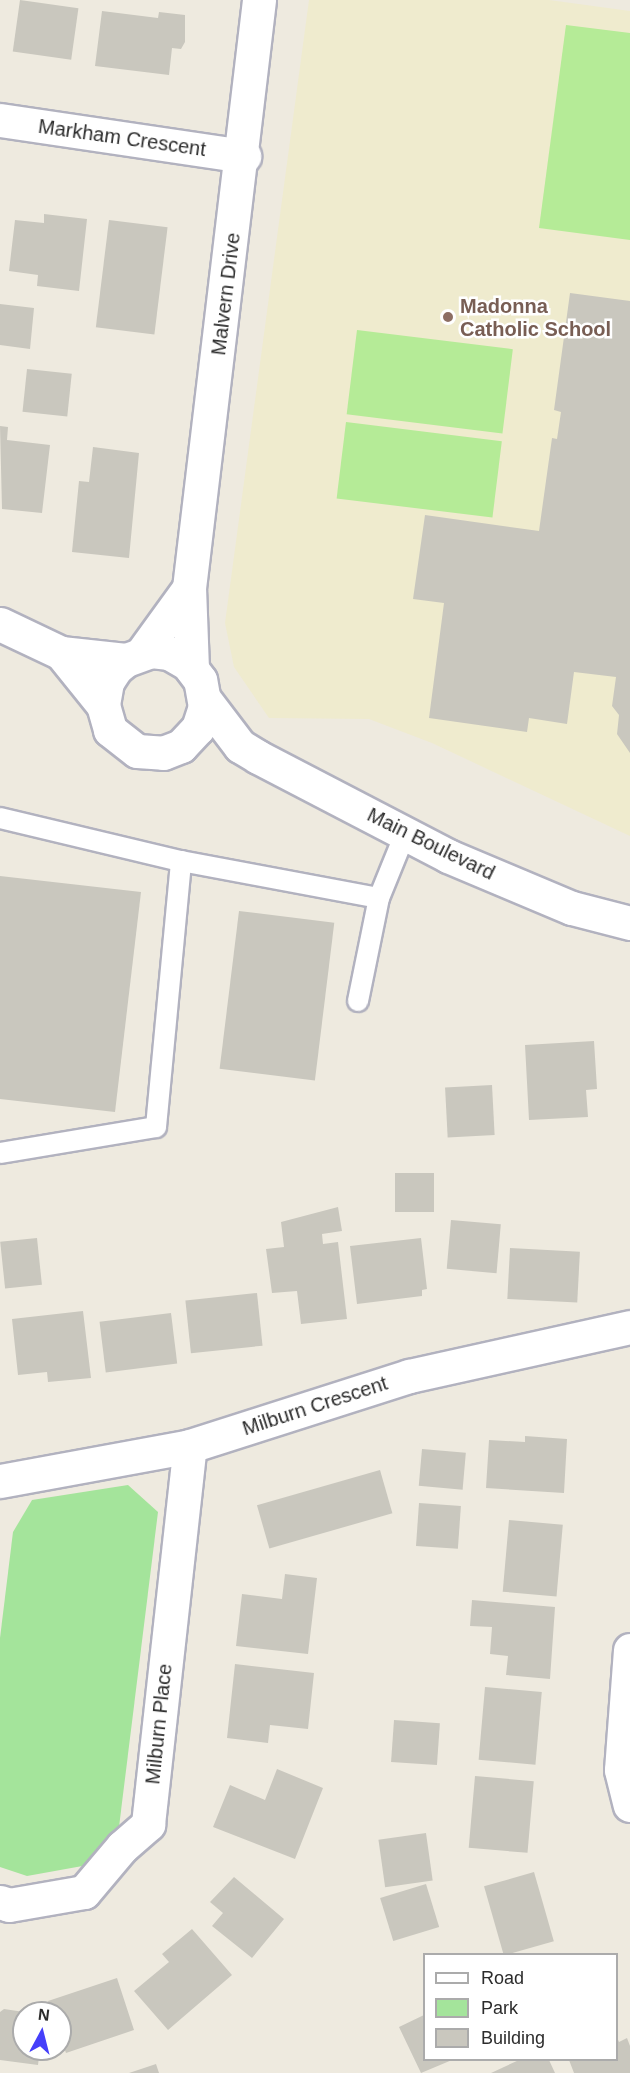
<!DOCTYPE html>
<style>
body{margin:0}
#map{position:relative;width:630px;height:2073px;overflow:hidden;background:#eeeadf;font-family:Helvetica,sans-serif}
div>[style]{position:absolute}
[style*='--x']{left:calc(var(--x)*1px);top:calc(var(--y)*1px);width:calc(var(--w)*1px);rotate:calc(var(--a)*1deg)}
.education>*{inset:0;background:#efebce}
.green>*{inset:0;background:#a4e49b}
.pitch>*{inset:0;background:#b5eb97;transform-origin:0 0}
.building>*{inset:0;background:#c9c7be;transform-origin:0 0}
.roads{filter:drop-shadow(2px 0 #b2b2bf) drop-shadow(-2px 0 #b2b2bf) drop-shadow(0 2px #b2b2bf) drop-shadow(0 -2px #b2b2bf)}
.service>*{height:20px;margin:-10px;padding:0 10px;transform-origin:10px;border-radius:10px;background:#fff}
.minor>*{height:33px;margin:-16.5px;padding:0 16.5px;transform-origin:16.5px;border-radius:16.5px;background:#fff}
.tertiary>*{height:33px;margin:-16.5px;padding:0 16.5px;transform-origin:16.5px;border-radius:16.5px;background:#fff}
.dots>*{width:16px;height:16px;translate:-50% -50%;box-sizing:border-box;border:3px solid #fff;border-radius:50%}
span{translate:-50% -50%;white-space:nowrap;text-align:center;line-height:1.15;-webkit-text-stroke:5px #fff;paint-order:stroke}
.street-label{font-size:20px;color:#2c2c2c}
.education-label{font-size:20px;color:#785e54;font-weight:700}
.left{translate:0 -50%;text-align:left}
.legend{position:absolute;left:423px;top:1953px;width:195px;height:108px;box-sizing:border-box;background:#fff;border:2px solid #ababab;margin:0;padding:8px 10px;list-style:none;font-size:18px;color:#2c2c2c}
.legend li{display:flex;align-items:center;gap:12px;height:30px}
.legend b{width:30px;border:2px solid #ababab}
.north{position:absolute;left:12px;top:2001px;width:60px;height:60px;box-sizing:border-box;background:#fff;border:2px solid #ababab;border-radius:50%;rotate:7deg;font-size:16px;font-weight:700;line-height:24px;text-align:center;color:#2c2c2c}
.north::after{content:'';display:block;margin:auto;width:21px;height:27px;background:#453ffa;clip-path:polygon(50% 0,100% 100%,50% 72%,0 100%)}
</style>
<div id="map">
<div class="education">
<div style="clip-path:polygon(309px 0,549px 0,630px 11px,630px 836px,432px 743px,369px 719px,269px 718px,234px 667px,225px 623px)"></div>
</div>
<div class="green">
<div style="clip-path:polygon(128px 1485px,158px 1512px,118px 1835px,88px 1865px,27px 1876px,0 1867px,0 1638px,13px 1532px,32px 1500px)"></div>
</div>
<div class="pitch">
<div style="clip-path:polygon(566px 25px,630px 33px,630px 240px,539px 228px)"></div>
<div style="left:357px;top:330px;width:157px;height:85px;rotate:7deg"></div>
<div style="left:346px;top:422px;width:157px;height:77px;rotate:7deg"></div>
</div>
<div class="building">
<div style="left:20px;top:0;width:59px;height:52px;rotate:8deg"></div>
<div style="clip-path:polygon(102px 11px,158px 18px,159px 12px,185px 15px,185px 42px,181px 49px,172px 48px,169px 75px,95px 66px)"></div>
<div style="clip-path:polygon(44px 214px,87px 219px,79px 291px,37px 286px,38px 275px,9px 271px,15px 220px,44px 223px)"></div>
<div style="left:109px;top:220px;width:59px;height:108px;rotate:7deg"></div>
<div style="clip-path:polygon(570px 293px,630px 301px,630px 753px,617px 734px,619px 715px,612px 706px,616px 677px,574px 672px,567px 724px,529px 718px,527px 732px,429px 718px,444px 603px,413px 599px,425px 515px,539px 531px,552px 438px,557px 439px,561px 412px,554px 410px)"></div>
<div style="clip-path:polygon(0 304px,34px 308px,30px 349px,0 345px)"></div>
<div style="left:27px;top:369px;width:45px;height:43px;rotate:6deg"></div>
<div style="clip-path:polygon(0 426px,8px 427px,7px 440px,50px 445px,42px 513px,2px 509px)"></div>
<div style="clip-path:polygon(93px 447px,139px 453px,129px 558px,72px 552px,79px 481px,89px 482px)"></div>
<div style="clip-path:polygon(0 876px,141px 892px,115px 1112px,0 1099px)"></div>
<div style="left:239px;top:911px;width:96px;height:159px;rotate:7deg"></div>
<div style="clip-path:polygon(594px 1041px,597px 1089px,586px 1090px,588px 1117px,529px 1120px,525px 1045px)"></div>
<div style="left:492px;top:1085px;width:50px;height:47px;rotate:87deg"></div>
<div style="left:395px;top:1173px;width:39px;height:39px"></div>
<div style="clip-path:polygon(338px 1207px,342px 1231px,322px 1234px,323px 1244px,338px 1242px,347px 1319px,301px 1324px,297px 1291px,272px 1293px,266px 1249px,284px 1247px,281px 1222px)"></div>
<div style="left:451px;top:1220px;width:50px;height:49px;rotate:5deg"></div>
<div style="left:37px;top:1238px;width:47px;height:37px;rotate:84deg"></div>
<div style="clip-path:polygon(421px 1238px,427px 1289px,422px 1290px,422px 1296px,357px 1304px,350px 1246px)"></div>
<div style="left:510px;top:1248px;width:70px;height:51px;rotate:3deg"></div>
<div style="left:257px;top:1293px;width:53px;height:72px;rotate:84deg"></div>
<div style="clip-path:polygon(83px 1311px,91px 1378px,48px 1382px,47px 1372px,18px 1375px,12px 1319px)"></div>
<div style="left:171px;top:1313px;width:51px;height:72px;rotate:83deg"></div>
<div style="clip-path:polygon(525px 1436px,567px 1439px,564px 1493px,486px 1488px,489px 1440px,525px 1442px)"></div>
<div style="left:422px;top:1449px;width:44px;height:37px;rotate:5deg"></div>
<div style="left:380px;top:1470px;width:45px;height:128px;rotate:74deg"></div>
<div style="left:419px;top:1503px;width:42px;height:43px;rotate:4deg"></div>
<div style="left:509px;top:1520px;width:54px;height:72px;rotate:5deg"></div>
<div style="clip-path:polygon(285px 1574px,317px 1578px,308px 1654px,236px 1646px,242px 1594px,282px 1599px)"></div>
<div style="clip-path:polygon(472px 1600px,555px 1607px,550px 1679px,506px 1675px,508px 1656px,490px 1654px,492px 1627px,470px 1626px)"></div>
<div style="clip-path:polygon(235px 1664px,314px 1673px,308px 1729px,270px 1725px,268px 1743px,227px 1738px)"></div>
<div style="left:485px;top:1687px;width:57px;height:73px;rotate:5deg"></div>
<div style="left:394px;top:1720px;width:46px;height:42px;rotate:4deg"></div>
<div style="clip-path:polygon(277px 1769px,323px 1788px,295px 1859px,213px 1827px,230px 1785px,265px 1800px)"></div>
<div style="left:475px;top:1776px;width:59px;height:72px;rotate:5deg"></div>
<div style="left:426px;top:1833px;width:48px;height:48px;rotate:82deg"></div>
<div style="left:534px;top:1872px;width:72px;height:52px;rotate:74deg"></div>
<div style="clip-path:polygon(234px 1877px,284px 1919px,252px 1958px,212px 1926px,223px 1913px,210px 1902px)"></div>
<div style="left:426px;top:1884px;width:45px;height:48px;rotate:73deg"></div>
<div style="clip-path:polygon(192px 1929px,232px 1975px,168px 2030px,134px 1991px,169px 1962px,162px 1954px)"></div>
<div style="clip-path:polygon(117px 1978px,134px 2030px,66px 2053px,60px 2037px,60px 2013px,52px 2013px,48px 2001px)"></div>
<div style="clip-path:polygon(4px 2009px,24px 2012px,24px 2049px,40px 2049px,38px 2065px,0 2060px,0 2012px)"></div>
<div style="clip-path:polygon(424px 2015px,424px 2060px,452px 2060px,421px 2073px,399px 2027px)"></div>
<div style="clip-path:polygon(616px 2035px,619px 2042px,627px 2038px,630px 2046px,630px 2073px,574px 2073px,569px 2060px,616px 2060px)"></div>
<div style="clip-path:polygon(519px 2060px,549px 2060px,555px 2073px,491px 2073px)"></div>
<div style="clip-path:polygon(156px 2064px,159px 2073px,129px 2073px)"></div>
</div>
<div class="roads">
<div class="service">
<div style="--x:0;--y:818;--w:186;--a:13.4"></div>
<div style="--x:181;--y:861;--w:201;--a:10.6"></div>
<div style="--x:379;--y:898;--w:69;--a:-67.9"></div>
<div style="--x:358;--y:1001;--w:105;--a:-78.5"></div>
<div style="--x:0;--y:1153;--w:158;--a:-9.5"></div>
<div style="--x:156;--y:1127;--w:267;--a:-84.6"></div>
</div>
<div class="minor">
<div style="--x:0;--y:120;--w:247;--a:8.4"></div>
<div style="--x:142;--y:653;--w:80;--a:-54.1"></div>
<div style="--x:192;--y:669;--w:81;--a:-92.1"></div>
<div style="--x:189;--y:588;--w:592;--a:-83.21"></div>
<div style="--x:0;--y:1481;--w:193;--a:-10.4"></div>
<div style="--x:190;--y:1446;--w:230;--a:-17.7"></div>
<div style="--x:409;--y:1376;--w:226;--a:-12.5"></div>
<div style="--x:630;--y:1650;--w:120;--a:94.3"></div>
<div style="--x:621;--y:1770;--w:36;--a:76"></div>
<div style="--x:0;--y:1902;--w:9;--a:18"></div>
<div style="--x:9;--y:1905;--w:76;--a:-9.8"></div>
<div style="--x:84;--y:1892;--w:59;--a:-49.8"></div>
<div style="--x:122;--y:1847;--w:35;--a:-41"></div>
<div style="--x:148;--y:1824;--w:380;--a:-83.7"></div>
</div>
<div class="tertiary">
<div style="--x:0;--y:624;--w:68;--a:25.4"></div>
<div style="--x:61;--y:653;--w:65;--a:6.1"></div>
<div style="--x:61;--y:653;--w:67;--a:51.1"></div>
<div style="--x:103;--y:705;--w:26;--a:74"></div>
<div style="--x:110;--y:730;--w:34;--a:38"></div>
<div style="--x:137;--y:751;--w:26;--a:4"></div>
<div style="--x:163;--y:753;--w:19;--a:-21"></div>
<div style="--x:181;--y:746;--w:25;--a:-47"></div>
<div style="--x:198;--y:728;--w:22;--a:-72"></div>
<div style="--x:205;--y:707;--w:27;--a:-100"></div>
<div style="--x:200;--y:680;--w:20;--a:-127"></div>
<div style="--x:188;--y:664;--w:22;--a:-150"></div>
<div style="--x:169;--y:653;--w:18;--a:-174"></div>
<div style="--x:151;--y:651;--w:27;--a:160"></div>
<div style="--x:126;--y:660;--w:13;--a:141"></div>
<div style="--x:116;--y:668;--w:17;--a:123"></div>
<div style="--x:107;--y:682;--w:23;--a:100"></div>
<div style="--x:205;--y:700;--w:58;--a:52.7"></div>
<div style="--x:240;--y:746;--w:21;--a:31"></div>
<div style="--x:258;--y:757;--w:214;--a:27.5"></div>
<div style="--x:448;--y:856;--w:134;--a:22.8"></div>
<div style="--x:572;--y:908;--w:60;--a:14.5"></div>
</div>
</div>
<div class="dots">
<div style="left:448px;top:317px;background:#8d6e63"></div>
</div>
<div class="street-label">
<span style="left:122px;top:138px;rotate:8deg">Markham Crescent</span>
<span style="left:226px;top:294px;rotate:-83deg">Malvern Drive</span>
<span style="left:431px;top:844px;rotate:26deg">Main Boulevard</span>
<span style="left:315px;top:1406px;rotate:-18deg">Milburn Crescent</span>
<span style="left:159px;top:1724px;rotate:-84deg">Milburn Place</span>
</div>
<div class="education-label">
<span class="left" style="left:460px;top:318px">Madonna<br>Catholic School</span>
</div>
<ul class="legend">
<li><b style="height:8px;background:#fff"></b>Road</li>
<li><b style="height:16px;background:#a4e49b"></b>Park</li>
<li><b style="height:16px;background:#c9c7be"></b>Building</li>
</ul>
<div class="north">N</div>
</div>
